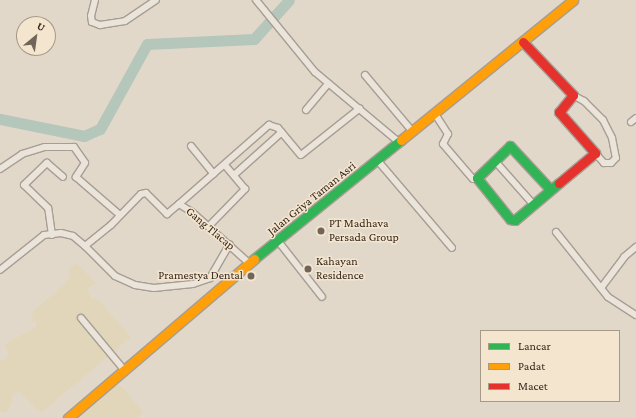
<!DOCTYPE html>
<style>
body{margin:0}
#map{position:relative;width:636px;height:418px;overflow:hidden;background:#e2d8ca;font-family:"Crimson Pro",serif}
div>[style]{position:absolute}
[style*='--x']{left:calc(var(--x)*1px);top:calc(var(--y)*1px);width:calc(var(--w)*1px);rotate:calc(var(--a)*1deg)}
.farmland>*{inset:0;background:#e2d6ba}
.river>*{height:11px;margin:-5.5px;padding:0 5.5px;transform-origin:5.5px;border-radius:5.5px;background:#b5c6bb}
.roads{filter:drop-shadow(1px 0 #a79d93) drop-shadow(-1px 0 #a79d93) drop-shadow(0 1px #a79d93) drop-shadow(0 -1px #a79d93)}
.street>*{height:6px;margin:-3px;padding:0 3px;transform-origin:3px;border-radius:3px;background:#eae4db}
.fast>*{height:9px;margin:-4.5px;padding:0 4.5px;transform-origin:4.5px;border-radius:4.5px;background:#30b455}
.slow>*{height:9px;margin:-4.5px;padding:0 4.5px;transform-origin:4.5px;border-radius:4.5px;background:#ff9f0a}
.jam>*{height:9px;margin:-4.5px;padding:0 4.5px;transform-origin:4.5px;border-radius:4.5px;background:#e5322d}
.dots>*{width:11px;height:11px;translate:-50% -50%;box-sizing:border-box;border:2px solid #f4e6ce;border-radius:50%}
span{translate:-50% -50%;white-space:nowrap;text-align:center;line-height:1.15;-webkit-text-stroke:3px #f4e6ce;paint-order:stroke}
.street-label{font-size:12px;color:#34261c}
.poi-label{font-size:12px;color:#34261c}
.left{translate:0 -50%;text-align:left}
.right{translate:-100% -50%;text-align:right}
.legend{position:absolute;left:480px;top:330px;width:140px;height:72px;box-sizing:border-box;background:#f4e6ce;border:1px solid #a79987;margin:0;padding:5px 7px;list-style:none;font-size:12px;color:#34261c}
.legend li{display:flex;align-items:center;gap:8px;height:20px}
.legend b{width:20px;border:1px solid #a79987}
.north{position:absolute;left:16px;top:16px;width:40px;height:40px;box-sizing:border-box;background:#f4e6ce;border:1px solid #a79987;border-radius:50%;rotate:29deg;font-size:11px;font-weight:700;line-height:16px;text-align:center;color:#34261c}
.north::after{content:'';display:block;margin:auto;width:14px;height:18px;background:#716459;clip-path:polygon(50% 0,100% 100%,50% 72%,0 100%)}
</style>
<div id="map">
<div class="farmland">
<div style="clip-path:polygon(77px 263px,97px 284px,93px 284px,88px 289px,91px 299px,95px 297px,96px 301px,98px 299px,131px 337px,42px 412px,37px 410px,18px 391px,11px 398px,13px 401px,6px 413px,0 412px,0 360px,6px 359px,8px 354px,5px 344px,36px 327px,36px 321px,30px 322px,34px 310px,64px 285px,69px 278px,69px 268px)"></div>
<div style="clip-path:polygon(117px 381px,143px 411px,138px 418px,72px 418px)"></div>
</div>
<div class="river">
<div style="--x:0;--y:119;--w:86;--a:11.4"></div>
<div style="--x:84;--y:136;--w:17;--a:-24"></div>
<div style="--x:100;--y:129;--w:97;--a:-61.1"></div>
<div style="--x:147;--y:44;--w:107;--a:-2.7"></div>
<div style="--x:254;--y:39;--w:52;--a:-48.1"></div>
</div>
<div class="roads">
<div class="street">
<div style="--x:95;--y:0;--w:16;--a:104"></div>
<div style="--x:91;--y:16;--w:6;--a:81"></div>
<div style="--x:92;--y:22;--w:9;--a:21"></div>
<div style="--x:100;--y:25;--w:25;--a:-9"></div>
<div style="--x:125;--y:21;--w:37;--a:-34"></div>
<div style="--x:256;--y:0;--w:93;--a:50.7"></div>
<div style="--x:315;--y:72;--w:111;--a:39.9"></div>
<div style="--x:365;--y:75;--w:73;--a:50"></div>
<div style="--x:573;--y:95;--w:13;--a:29"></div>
<div style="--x:584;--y:101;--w:27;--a:45"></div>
<div style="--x:603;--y:120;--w:20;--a:63"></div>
<div style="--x:612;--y:138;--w:20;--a:79"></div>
<div style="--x:616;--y:158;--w:7;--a:135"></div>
<div style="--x:611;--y:163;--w:7;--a:180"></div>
<div style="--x:604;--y:163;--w:13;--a:-132"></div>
<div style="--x:306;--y:110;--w:34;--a:-50"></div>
<div style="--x:435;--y:114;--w:24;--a:57"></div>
<div style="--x:448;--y:134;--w:11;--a:117"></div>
<div style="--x:443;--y:144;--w:46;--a:49.4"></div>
<div style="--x:631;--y:122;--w:6;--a:-39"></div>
<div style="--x:191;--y:146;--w:36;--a:51"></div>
<div style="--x:378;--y:161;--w:114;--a:49.6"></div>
<div style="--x:495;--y:161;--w:57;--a:48.5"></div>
<div style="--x:0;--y:169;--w:27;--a:-34"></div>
<div style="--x:22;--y:154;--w:24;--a:-17"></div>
<div style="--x:45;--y:147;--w:29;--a:0"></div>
<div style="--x:74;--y:147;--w:19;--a:55"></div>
<div style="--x:85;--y:163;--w:17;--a:123"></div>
<div style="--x:76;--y:177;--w:58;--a:40.8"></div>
<div style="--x:234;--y:175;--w:64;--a:-41.9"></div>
<div style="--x:179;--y:204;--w:120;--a:-41.3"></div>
<div style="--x:269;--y:125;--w:9;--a:18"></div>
<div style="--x:278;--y:128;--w:35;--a:50"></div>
<div style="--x:301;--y:155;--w:75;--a:-38.5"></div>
<div style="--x:209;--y:226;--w:52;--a:-45.8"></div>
<div style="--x:245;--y:189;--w:31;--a:-130"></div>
<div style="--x:556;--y:232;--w:83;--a:51.3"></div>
<div style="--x:608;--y:297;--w:33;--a:33"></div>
<div style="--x:52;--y:235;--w:27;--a:-98"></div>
<div style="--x:48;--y:208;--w:33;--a:-136"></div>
<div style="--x:24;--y:185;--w:32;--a:-44"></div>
<div style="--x:47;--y:163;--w:21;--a:41"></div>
<div style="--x:278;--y:241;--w:71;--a:51.8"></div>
<div style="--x:85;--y:246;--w:42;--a:45"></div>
<div style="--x:115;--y:276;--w:22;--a:24"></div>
<div style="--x:135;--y:285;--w:19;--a:9"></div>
<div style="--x:154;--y:288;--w:39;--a:-6"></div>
<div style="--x:193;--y:284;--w:18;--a:-19"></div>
<div style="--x:210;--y:278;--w:39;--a:-60"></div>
<div style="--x:0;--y:270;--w:56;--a:-38.5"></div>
<div style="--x:44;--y:235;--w:17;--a:-7"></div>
<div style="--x:61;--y:233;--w:12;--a:14"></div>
<div style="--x:73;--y:236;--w:16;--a:40"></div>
<div style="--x:85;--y:246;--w:33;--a:-39"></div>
<div style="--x:111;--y:225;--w:43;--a:-45.9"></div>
<div style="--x:141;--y:194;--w:5;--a:-11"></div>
<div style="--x:146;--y:193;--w:30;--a:45"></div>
<div style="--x:167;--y:214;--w:16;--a:-40"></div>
<div style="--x:179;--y:204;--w:15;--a:32"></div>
<div style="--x:192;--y:212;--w:76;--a:41.8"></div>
<div style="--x:601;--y:288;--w:39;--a:-53"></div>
<div style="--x:624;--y:257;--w:16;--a:-40"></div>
<div style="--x:81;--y:318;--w:69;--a:50.3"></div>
</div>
<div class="fast">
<div style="--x:550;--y:189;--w:59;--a:-132.9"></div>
<div style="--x:510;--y:146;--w:46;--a:135.9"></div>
<div style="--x:477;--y:178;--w:53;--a:51.2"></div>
<div style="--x:510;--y:219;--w:5;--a:11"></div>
<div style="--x:515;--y:220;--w:57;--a:-40.1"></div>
<div style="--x:254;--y:259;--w:189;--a:-39"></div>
</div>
<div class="slow">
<div style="--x:401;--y:140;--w:222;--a:-39.1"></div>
<div style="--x:68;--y:418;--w:245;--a:-40.5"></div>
</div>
<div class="jam">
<div style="--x:523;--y:42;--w:73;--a:46.7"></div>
<div style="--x:573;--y:95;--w:22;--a:129"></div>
<div style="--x:559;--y:112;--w:55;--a:48.7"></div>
<div style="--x:595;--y:153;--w:47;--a:140.2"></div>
</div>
</div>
<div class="dots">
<div style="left:321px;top:231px;background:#716459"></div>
<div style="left:308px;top:269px;background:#716459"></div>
<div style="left:251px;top:276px;background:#716459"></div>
</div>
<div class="street-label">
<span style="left:312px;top:199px;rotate:-39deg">Jalan Griya Taman Asri</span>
<span style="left:210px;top:229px;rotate:40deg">Gang Tlacap</span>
</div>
<div class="poi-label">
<span class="left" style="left:329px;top:231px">PT Madhava<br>Persada Group</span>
<span class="left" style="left:316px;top:269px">Kahayan<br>Residence</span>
<span class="right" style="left:243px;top:276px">Pramestya Dental</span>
</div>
<ul class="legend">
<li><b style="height:5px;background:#30b455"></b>Lancar</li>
<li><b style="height:5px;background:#ff9f0a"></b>Padat</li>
<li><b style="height:5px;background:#e5322d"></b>Macet</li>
</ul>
<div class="north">U</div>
</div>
